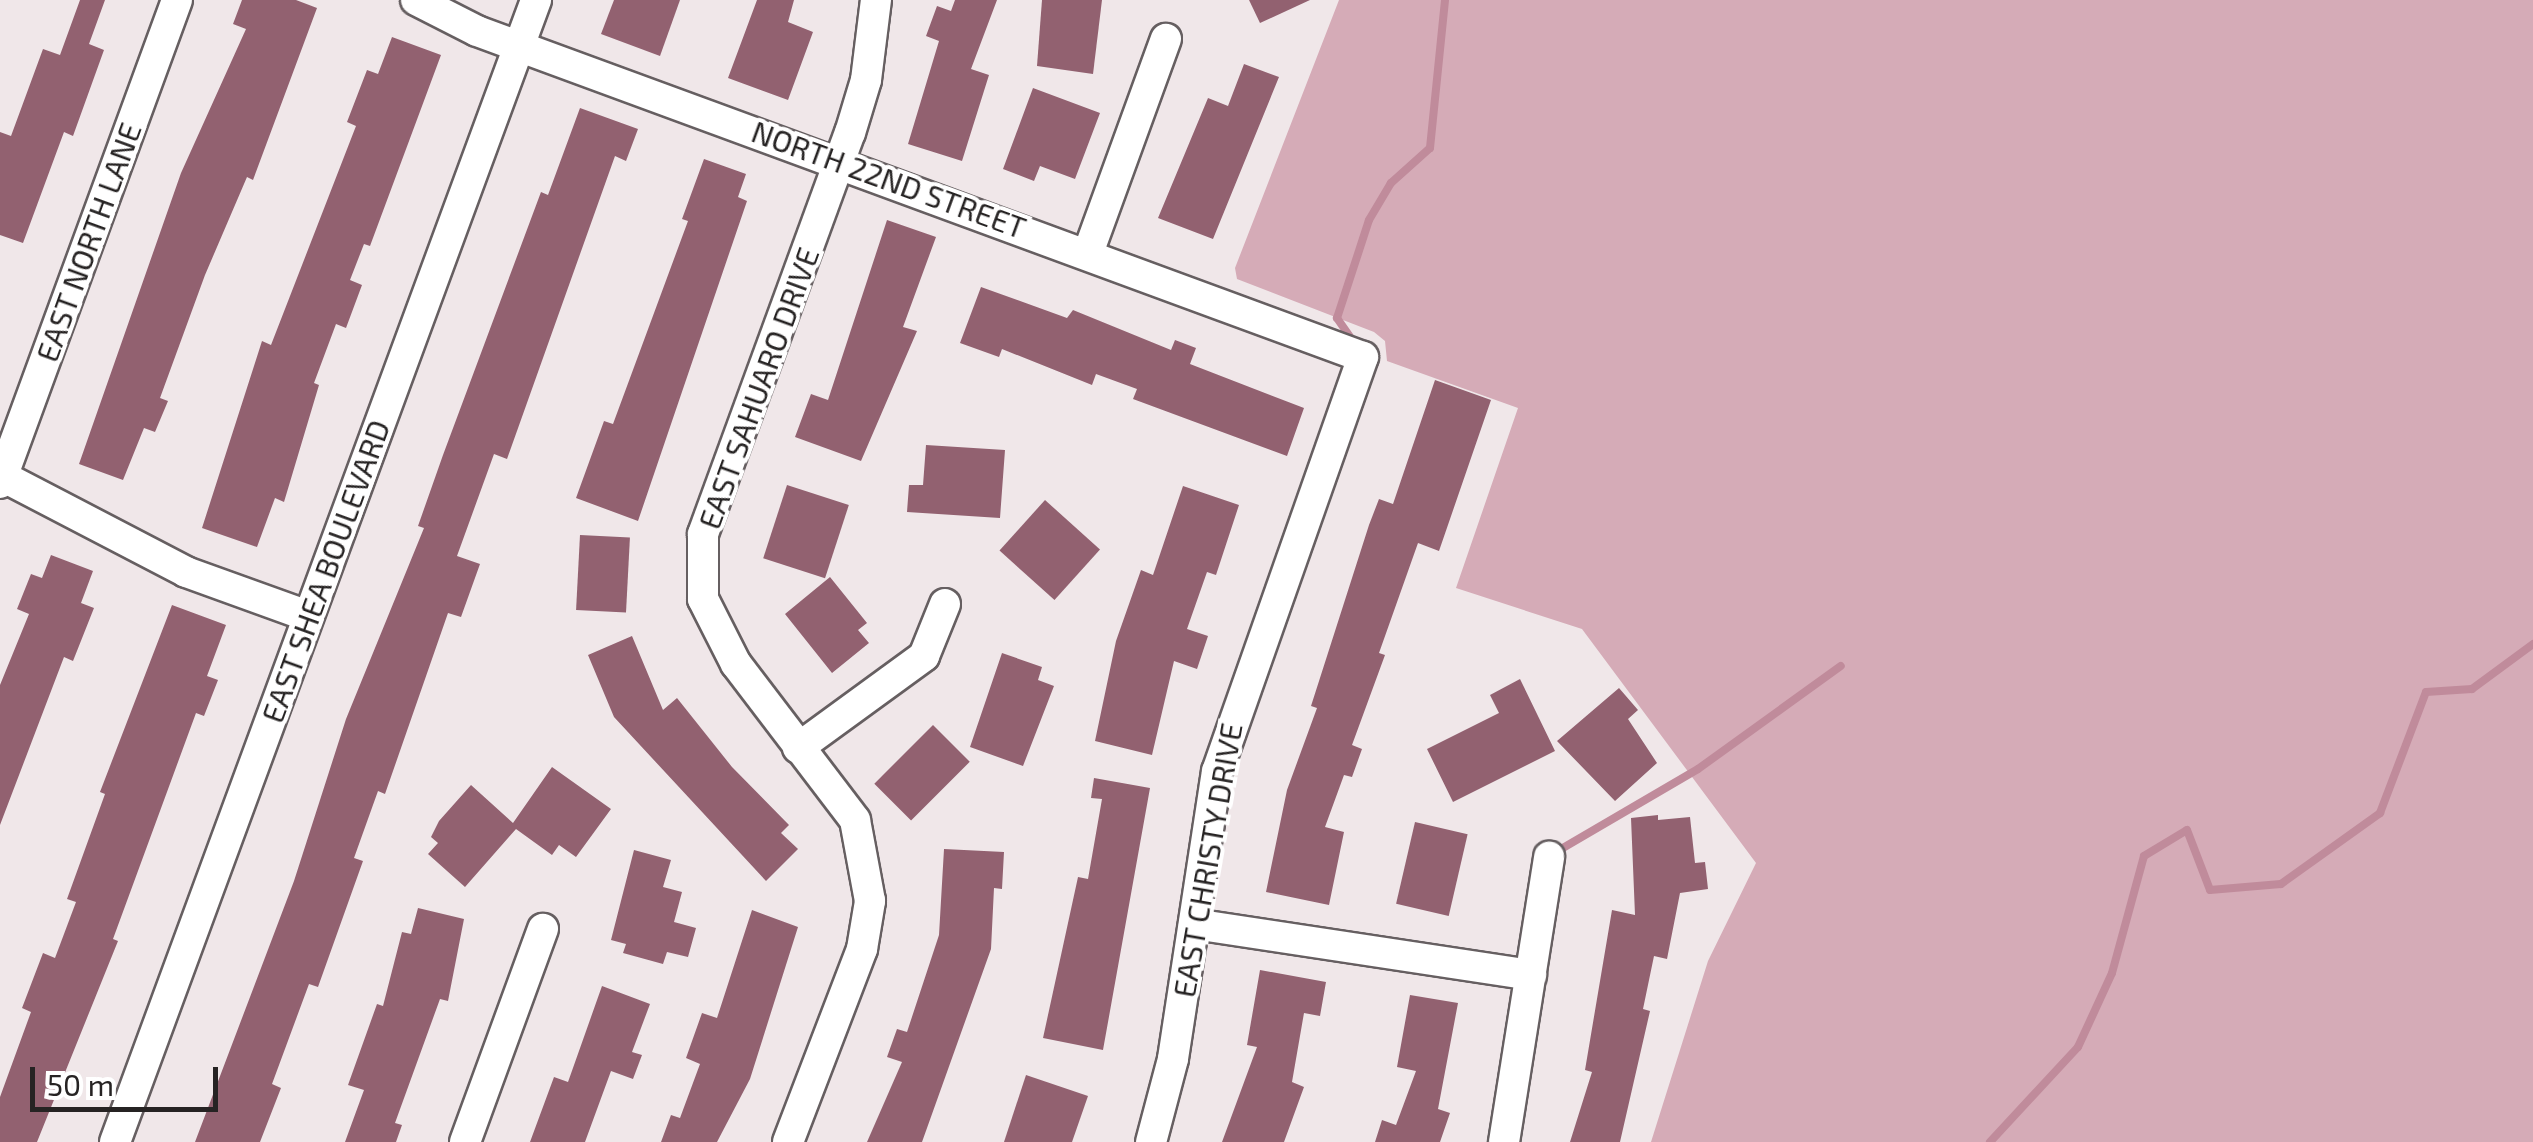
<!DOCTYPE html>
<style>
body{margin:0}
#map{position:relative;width:2533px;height:1142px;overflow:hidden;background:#f0e7e9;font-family:"Exo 2",sans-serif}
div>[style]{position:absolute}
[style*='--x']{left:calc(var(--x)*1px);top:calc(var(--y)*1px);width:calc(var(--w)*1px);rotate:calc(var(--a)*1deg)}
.green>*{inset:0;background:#d5abb7}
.stream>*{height:8px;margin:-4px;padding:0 4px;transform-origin:4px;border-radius:4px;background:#c08b9b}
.building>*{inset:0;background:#926170;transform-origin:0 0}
.roads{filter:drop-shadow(2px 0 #665f61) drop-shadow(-2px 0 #665f61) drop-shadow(0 2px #665f61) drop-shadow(0 -2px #665f61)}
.minor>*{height:30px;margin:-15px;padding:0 15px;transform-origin:15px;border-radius:15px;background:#fff}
span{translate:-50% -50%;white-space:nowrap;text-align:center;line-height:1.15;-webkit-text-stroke:8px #fff;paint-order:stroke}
.street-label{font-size:30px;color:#262323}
.scale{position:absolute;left:30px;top:1067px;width:188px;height:45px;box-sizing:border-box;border:5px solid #262323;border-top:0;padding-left:12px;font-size:30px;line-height:35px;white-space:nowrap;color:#262323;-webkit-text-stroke:8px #fff;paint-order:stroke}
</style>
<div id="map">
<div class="green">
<div style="clip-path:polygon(1339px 0,2533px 0,2533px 1142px,1651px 1142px,1708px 961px,1756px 863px,1582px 629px,1456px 588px,1518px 408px,1387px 361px,1385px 341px,1374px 332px,1237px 279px,1235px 268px)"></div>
</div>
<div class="stream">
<div style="--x:1353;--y:341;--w:28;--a:-125"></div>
<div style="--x:1337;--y:318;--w:103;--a:-71.9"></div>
<div style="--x:1369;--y:220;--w:43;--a:-59.3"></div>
<div style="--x:1391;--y:183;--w:52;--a:-41.9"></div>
<div style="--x:1430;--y:148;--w:149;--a:-84.2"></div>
<div style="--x:1556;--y:852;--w:164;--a:-30.3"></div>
<div style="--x:1698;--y:769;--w:176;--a:-35.8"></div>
<div style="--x:1990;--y:1142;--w:129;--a:-47.2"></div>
<div style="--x:2078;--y:1047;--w:81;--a:-65.3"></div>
<div style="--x:2112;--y:973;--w:121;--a:-74.7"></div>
<div style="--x:2144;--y:856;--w:50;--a:-31.2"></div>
<div style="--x:2187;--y:830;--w:64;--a:69"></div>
<div style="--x:2210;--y:890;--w:71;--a:-4.8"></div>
<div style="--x:2281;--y:884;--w:122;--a:-35.6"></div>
<div style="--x:2380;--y:813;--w:129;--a:-69.2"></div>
<div style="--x:2426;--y:692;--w:46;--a:-3.7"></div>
<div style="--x:2472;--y:689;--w:76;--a:-36.4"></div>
</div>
<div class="building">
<div style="clip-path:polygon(80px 0,105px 0,89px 44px,104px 50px,73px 136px,64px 132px,23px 243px,0 235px,0 132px,11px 136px,43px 49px,60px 55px)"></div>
<div style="clip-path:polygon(242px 0,296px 0,317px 8px,253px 180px,247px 177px,205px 275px,160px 398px,168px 401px,155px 432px,144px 428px,123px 480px,79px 464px,181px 173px,246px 29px,233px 24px)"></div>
<div style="clip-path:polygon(614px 0,680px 0,660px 56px,601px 34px)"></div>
<div style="clip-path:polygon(757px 0,794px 0,788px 22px,813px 32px,788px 100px,728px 78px)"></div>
<div style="clip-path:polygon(955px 0,997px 0,971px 69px,989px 75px,962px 161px,908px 144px,939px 41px,926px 36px,937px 6px,951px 11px)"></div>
<div style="clip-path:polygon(1042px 0,1102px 0,1093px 74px,1037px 66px)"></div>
<div style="clip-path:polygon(1249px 0,1310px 0,1260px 23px)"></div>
<div style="clip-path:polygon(392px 37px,441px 55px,370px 246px,364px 244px,350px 280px,362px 285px,346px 328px,336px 324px,314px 383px,319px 385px,284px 502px,275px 498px,257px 547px,202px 528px,262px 341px,271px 345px,356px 126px,347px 122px,367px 70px,378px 74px)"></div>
<div style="clip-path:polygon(1244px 64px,1279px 77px,1213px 239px,1158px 218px,1208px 98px,1228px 106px)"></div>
<div style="clip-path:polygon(1033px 88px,1100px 113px,1075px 179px,1040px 166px,1034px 181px,1003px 169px)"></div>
<div style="clip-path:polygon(580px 108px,638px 129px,626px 161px,615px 156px,507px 459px,494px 454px,457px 556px,480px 564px,461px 617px,448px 613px,385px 794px,378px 791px,354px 858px,363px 861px,318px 987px,309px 984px,272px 1084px,281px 1088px,260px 1142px,195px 1142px,294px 881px,346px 719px,424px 528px,418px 526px,443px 455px,541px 192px,548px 195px)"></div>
<div style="clip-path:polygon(704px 159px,746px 174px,738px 197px,747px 201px,638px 521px,576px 498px,604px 421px,613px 424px,688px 221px,682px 219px)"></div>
<div style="clip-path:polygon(887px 220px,936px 237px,903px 327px,917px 331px,861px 461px,795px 437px,811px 394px,828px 400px)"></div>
<div style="clip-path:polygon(981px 287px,1067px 318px,1073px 310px,1171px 350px,1175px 340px,1196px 348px,1190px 364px,1304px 408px,1287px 456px,1133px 399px,1137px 389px,1096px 374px,1092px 385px,1002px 349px,999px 357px,960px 343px)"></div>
<div style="clip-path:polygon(1435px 380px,1491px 400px,1439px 551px,1418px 543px,1379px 653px,1385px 655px,1352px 745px,1362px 749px,1352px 777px,1344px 775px,1325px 827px,1344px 832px,1329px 905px,1266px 892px,1287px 790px,1317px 708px,1311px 706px,1369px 525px,1379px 499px,1393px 504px)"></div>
<div style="clip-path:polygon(926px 445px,1005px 450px,1000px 518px,907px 512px,909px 485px,923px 485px)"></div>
<div style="left:787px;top:485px;width:65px;height:77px;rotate:18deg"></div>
<div style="clip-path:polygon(1183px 486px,1239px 505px,1216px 575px,1207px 572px,1187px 629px,1208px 636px,1197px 669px,1174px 661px,1152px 755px,1095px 741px,1116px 641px,1141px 570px,1153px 575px)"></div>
<div style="left:1045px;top:500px;width:74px;height:68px;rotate:42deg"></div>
<div style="left:580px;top:535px;width:50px;height:75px;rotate:3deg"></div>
<div style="clip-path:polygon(51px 555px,93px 571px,81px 603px,94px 608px,73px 661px,64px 657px,0 825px,0 685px,29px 614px,17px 609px,31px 574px,42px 578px)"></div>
<div style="clip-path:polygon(830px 577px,867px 623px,858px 630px,869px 643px,832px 673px,785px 614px)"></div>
<div style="clip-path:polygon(172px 605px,226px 625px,207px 676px,218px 680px,204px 716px,196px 713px,113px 939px,118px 941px,37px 1142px,0 1142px,0 1097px,31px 1012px,22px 1008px,43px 953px,55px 958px,76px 902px,67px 899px,105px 794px,100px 792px)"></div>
<div style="clip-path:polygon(632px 636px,663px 710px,677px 698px,732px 767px,789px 825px,781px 833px,798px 849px,766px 881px,614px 717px,588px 655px)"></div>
<div style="clip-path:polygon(1002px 653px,1042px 667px,1038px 680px,1054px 686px,1023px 766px,970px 747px)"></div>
<div style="clip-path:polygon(1520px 679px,1555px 751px,1453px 802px,1427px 749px,1499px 713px,1490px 695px)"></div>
<div style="clip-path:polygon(1619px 688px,1638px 710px,1628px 719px,1657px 763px,1615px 801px,1557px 741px)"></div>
<div style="left:933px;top:725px;width:52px;height:83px;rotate:45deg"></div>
<div style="clip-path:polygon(552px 767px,611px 809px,576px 857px,559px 845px,552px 855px,516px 829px,465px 887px,428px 854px,438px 843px,431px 837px,439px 821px,471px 785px,513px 823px)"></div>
<div style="clip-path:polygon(1094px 778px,1150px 788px,1103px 1050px,1043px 1038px,1078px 877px,1088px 879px,1102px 799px,1091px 798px)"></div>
<div style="clip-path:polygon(1658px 815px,1658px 820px,1690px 817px,1695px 863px,1705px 862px,1708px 889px,1680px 893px,1667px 959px,1654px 956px,1643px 1009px,1650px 1011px,1620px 1142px,1570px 1142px,1592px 1072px,1585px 1070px,1612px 910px,1635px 915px,1631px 818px)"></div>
<div style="left:1415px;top:822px;width:54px;height:84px;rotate:13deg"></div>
<div style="clip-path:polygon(944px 849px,1004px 852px,1002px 889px,994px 888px,991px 949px,922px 1142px,867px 1142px,902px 1062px,887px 1057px,897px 1029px,907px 1032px,939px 935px)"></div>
<div style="clip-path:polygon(634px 850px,671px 860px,663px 887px,682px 892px,674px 922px,696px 928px,688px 957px,667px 952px,663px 964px,623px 953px,626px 944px,611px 940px)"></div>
<div style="clip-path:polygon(418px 908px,464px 919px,448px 1001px,440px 999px,395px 1123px,402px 1125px,396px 1142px,345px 1142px,364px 1090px,348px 1085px,377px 1004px,383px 1006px,402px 932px,411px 934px)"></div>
<div style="clip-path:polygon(752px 910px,798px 927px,750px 1079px,717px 1142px,661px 1142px,671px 1115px,680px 1118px,700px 1064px,686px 1058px,702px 1013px,717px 1018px)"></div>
<div style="clip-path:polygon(1260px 970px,1326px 982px,1320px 1016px,1304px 1013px,1292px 1082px,1304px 1087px,1284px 1142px,1222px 1142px,1257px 1047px,1247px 1045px)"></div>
<div style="clip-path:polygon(602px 986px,650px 1004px,632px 1052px,642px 1055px,633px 1079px,611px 1071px,585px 1142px,530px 1142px,554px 1077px,568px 1082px)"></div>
<div style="clip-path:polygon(1410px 995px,1458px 1003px,1438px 1109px,1450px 1113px,1440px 1142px,1375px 1142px,1382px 1120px,1396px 1125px,1416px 1071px,1397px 1067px)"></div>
<div style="clip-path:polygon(1026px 1075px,1088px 1096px,1072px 1142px,1004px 1142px)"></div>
</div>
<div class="roads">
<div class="minor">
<div style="--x:416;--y:0;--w:68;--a:26.9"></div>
<div style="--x:477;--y:31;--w:944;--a:20.2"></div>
<div style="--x:1363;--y:357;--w:439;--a:109.4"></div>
<div style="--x:1217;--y:771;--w:291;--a:98.7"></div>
<div style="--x:1173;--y:1059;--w:86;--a:104.8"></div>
<div style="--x:1088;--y:253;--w:228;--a:-70"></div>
<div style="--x:0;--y:475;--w:210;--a:27.5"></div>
<div style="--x:186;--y:572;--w:130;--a:19.8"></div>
<div style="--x:0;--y:483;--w:514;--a:-69.87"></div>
<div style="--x:798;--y:748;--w:156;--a:-36.1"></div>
<div style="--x:924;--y:656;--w:56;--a:-68"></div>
<div style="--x:1194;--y:924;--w:341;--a:8.6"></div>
<div style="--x:115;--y:1142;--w:1217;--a:-69.76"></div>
<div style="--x:465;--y:1142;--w:227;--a:-69.9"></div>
<div style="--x:788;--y:1142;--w:207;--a:-69"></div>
<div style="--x:862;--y:949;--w:49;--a:-80.5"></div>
<div style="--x:870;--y:901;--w:82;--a:-100.5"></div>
<div style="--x:855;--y:820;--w:196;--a:-127.3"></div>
<div style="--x:736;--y:664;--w:73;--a:-116.9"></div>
<div style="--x:703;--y:599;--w:65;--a:-90"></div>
<div style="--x:703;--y:534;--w:427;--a:-69.9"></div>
<div style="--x:850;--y:133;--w:55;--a:-73.2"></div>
<div style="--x:866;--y:80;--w:81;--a:-82.9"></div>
<div style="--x:1504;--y:1142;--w:289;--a:-81"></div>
</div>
</div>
<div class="street-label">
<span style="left:889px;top:179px;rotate:20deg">NORTH 22ND STREET</span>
<span style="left:88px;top:242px;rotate:-70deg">EAST NORTH LANE</span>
<span style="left:758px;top:388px;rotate:-70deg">EAST SAHUARO DRIVE</span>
<span style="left:325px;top:571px;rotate:-70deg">EAST SHEA BOULEVARD</span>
<span style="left:1207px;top:860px;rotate:-80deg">EAST CHRISTY DRIVE</span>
</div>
<div class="scale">50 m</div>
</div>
